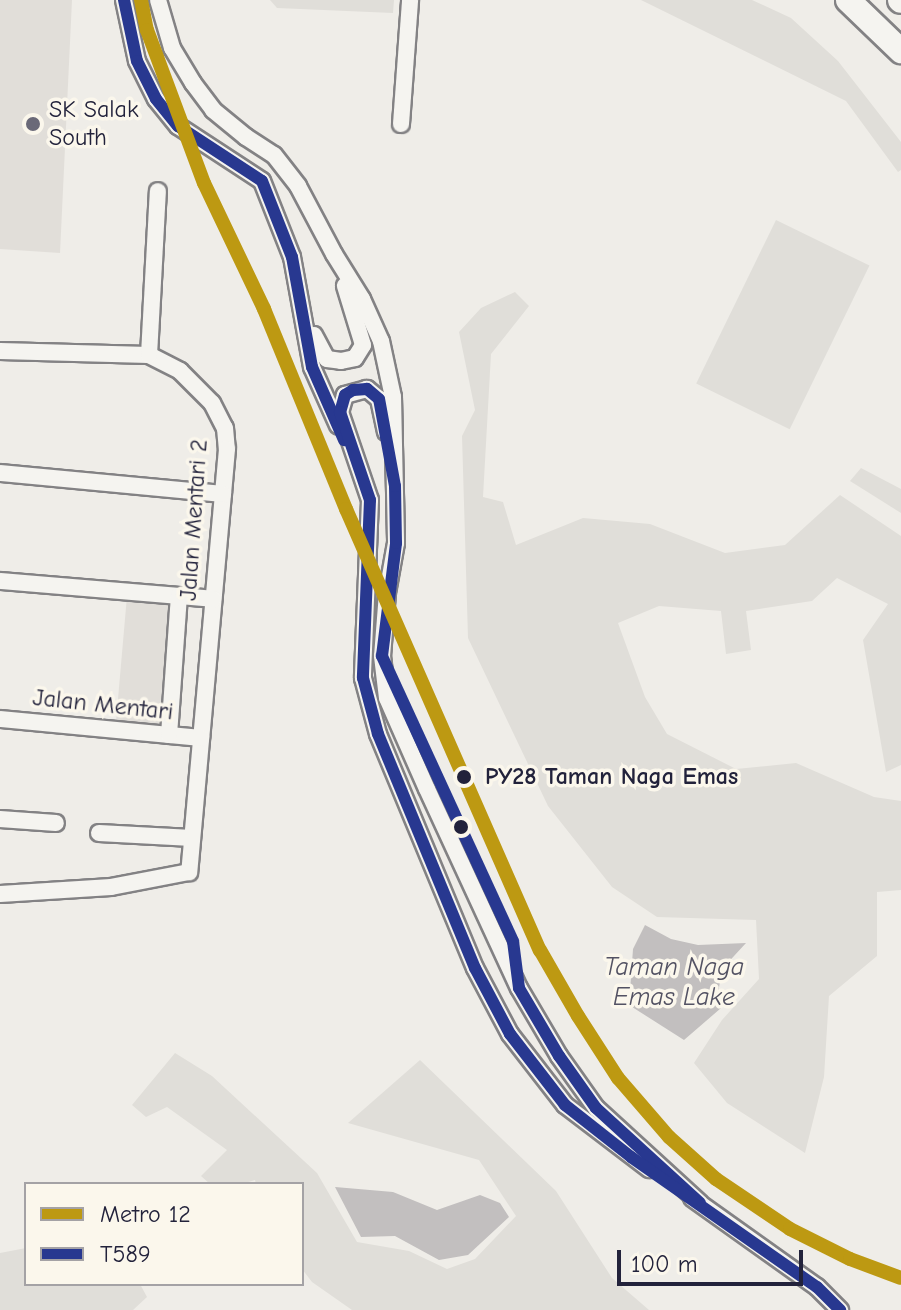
<!DOCTYPE html>
<style>
body{margin:0}
#map{position:relative;width:901px;height:1310px;overflow:hidden;background:#efede8;font-family:"Comic Neue",sans-serif}
div>[style]{position:absolute}
[style*='--x']{left:calc(var(--x)*1px);top:calc(var(--y)*1px);width:calc(var(--w)*1px);rotate:calc(var(--a)*1deg)}
.built>*{inset:0;background:#e1ded9;transform-origin:0 0}
.green>*{inset:0;background:#e0ded9;transform-origin:0 0}
.water>*{inset:0;background:#c2bfbf}
.roads{filter:drop-shadow(2px 0 #838284) drop-shadow(-2px 0 #838284) drop-shadow(0 2px #838284) drop-shadow(0 -2px #838284)}
.minor>*{height:16px;margin:-8px;padding:0 8px;transform-origin:8px;border-radius:8px;background:#f5f4f0}
.highway>*{height:24px;margin:-12px;padding:0 12px;transform-origin:12px;border-radius:12px;background:#f5f4f0}
.bus-1>*{height:12px;margin:-6px;padding:0 6px;transform-origin:6px;border-radius:6px;background:#283890}
.metro-1>*{height:14px;margin:-7px;padding:0 7px;transform-origin:7px;border-radius:7px;background:#bd9912}
.dots>*{width:22px;height:22px;translate:-50% -50%;box-sizing:border-box;border:4px solid #fbf7ec;border-radius:50%}
span{translate:-50% -50%;white-space:nowrap;text-align:center;line-height:1.15;-webkit-text-stroke:7px #fbf7ec;paint-order:stroke}
.poi-label{font-size:24px;color:#22223b}
.left{translate:0 -50%;text-align:left}
.street-label{font-size:24px;color:#22223b}
.stop-label{font-size:24px;color:#22223b;font-weight:700}
.water-label{font-size:26px;color:#535263;font-style:italic}
.legend{position:absolute;left:24px;top:1182px;width:280px;height:104px;box-sizing:border-box;background:#fbf7ec;border:2px solid #a4a2a5;margin:0;padding:10px 14px;list-style:none;font-size:24px;color:#22223b}
.legend li{display:flex;align-items:center;gap:16px;height:40px}
.legend b{width:40px;border:2px solid #a4a2a5}
.scale{position:absolute;left:617px;top:1250px;width:186px;height:36px;box-sizing:border-box;border:4px solid #22223b;border-top:0;padding-left:10px;font-size:24px;line-height:28px;white-space:nowrap;color:#22223b;-webkit-text-stroke:6px #fbf7ec;paint-order:stroke}
</style>
<div id="map">
<div class="built">
<div style="clip-path:polygon(0 0,72px 0,60px 253px,0 249px)"></div>
<div style="left:127px;top:596px;width:47px;height:131px;rotate:5deg"></div>
</div>
<div class="green">
<div style="clip-path:polygon(270px 0,394px 0,393px 13px,277px 8px)"></div>
<div style="clip-path:polygon(641px 0,752px 0,791px 18px,838px 61px,901px 142px,901px 170px,898px 172px,846px 101px)"></div>
<div style="left:776px;top:220px;width:104px;height:182px;rotate:26deg"></div>
<div style="clip-path:polygon(515px 292px,529px 306px,491px 354px,483px 497px,503px 502px,516px 545px,583px 518px,650px 524px,725px 553px,785px 545px,840px 495px,901px 536px,901px 765px,886px 772px,863px 640px,888px 604px,837px 578px,812px 601px,746px 611px,751px 650px,726px 654px,721px 611px,659px 606px,618px 623px,645px 697px,667px 734px,736px 769px,796px 763px,874px 797px,901px 801px,901px 890px,877px 892px,877px 956px,829px 996px,824px 1077px,805px 1153px,727px 1103px,694px 1063px,722px 1020px,759px 979px,756px 920px,657px 917px,612px 887px,548px 806px,468px 638px,462px 436px,475px 410px,459px 332px,481px 308px)"></div>
<div style="clip-path:polygon(861px 468px,901px 489px,901px 513px,850px 481px)"></div>
<div style="clip-path:polygon(175px 1053px,212px 1076px,317px 1173px,357px 1242px,409px 1251px,447px 1269px,475px 1259px,516px 1216px,479px 1160px,348px 1123px,420px 1060px,556px 1191px,612px 1278px,649px 1310px,352px 1310px,312px 1282px,302px 1269px,302px 1184px,256px 1184px,255px 1180px,242px 1184px,210px 1184px,201px 1176px,227px 1150px,167px 1107px,146px 1117px,132px 1105px)"></div>
<div style="clip-path:polygon(26px 1248px,26px 1284px,140px 1284px,147px 1297px,133px 1310px,0 1310px,0 1253px)"></div>
</div>
<div class="water">
<div style="clip-path:polygon(645px 925px,671px 939px,698px 945px,746px 943px,722px 969px,718px 994px,728px 1002px,684px 1040px,629px 1005px,633px 949px)"></div>
<div style="clip-path:polygon(335px 1187px,393px 1192px,437px 1210px,480px 1195px,500px 1203px,509px 1217px,468px 1255px,439px 1260px,395px 1236px,361px 1237px)"></div>
</div>
<div class="roads">
<div class="minor">
<div style="--x:124;--y:0;--w:62;--a:78"></div>
<div style="--x:137;--y:61;--w:42;--a:63.4"></div>
<div style="--x:156;--y:99;--w:35;--a:51"></div>
<div style="--x:178;--y:126;--w:100;--a:33.2"></div>
<div style="--x:262;--y:181;--w:82;--a:68.5"></div>
<div style="--x:292;--y:257;--w:112;--a:79.7"></div>
<div style="--x:312;--y:367;--w:64;--a:65.9"></div>
<div style="--x:158;--y:0;--w:50;--a:73.7"></div>
<div style="--x:172;--y:48;--w:41;--a:59"></div>
<div style="--x:193;--y:83;--w:34;--a:53"></div>
<div style="--x:213;--y:110;--w:43;--a:39.3"></div>
<div style="--x:246;--y:137;--w:33;--a:33"></div>
<div style="--x:274;--y:155;--w:39;--a:52"></div>
<div style="--x:298;--y:186;--w:77;--a:62.1"></div>
<div style="--x:334;--y:254;--w:53;--a:58.1"></div>
<div style="--x:362;--y:299;--w:46;--a:65.7"></div>
<div style="--x:381;--y:341;--w:57;--a:77.9"></div>
<div style="--x:393;--y:397;--w:146;--a:88.8"></div>
<div style="--x:396;--y:543;--w:51;--a:100.2"></div>
<div style="--x:387;--y:593;--w:63;--a:94.5"></div>
<div style="--x:382;--y:656;--w:42;--a:83.2"></div>
<div style="--x:387;--y:698;--w:99;--a:66.3"></div>
<div style="--x:427;--y:789;--w:219;--a:65.2"></div>
<div style="--x:519;--y:988;--w:79;--a:59.5"></div>
<div style="--x:559;--y:1056;--w:64;--a:54.6"></div>
<div style="--x:596;--y:1108;--w:141;--a:42.4"></div>
<div style="--x:401;--y:124;--w:124;--a:-85.8"></div>
<div style="--x:314;--y:335;--w:27;--a:62"></div>
<div style="--x:327;--y:359;--w:14;--a:8"></div>
<div style="--x:341;--y:361;--w:14;--a:-12"></div>
<div style="--x:355;--y:358;--w:15;--a:-58"></div>
<div style="--x:363;--y:345;--w:62;--a:-107"></div>
<div style="--x:0;--y:351;--w:149;--a:1.5"></div>
<div style="--x:149;--y:355;--w:35;--a:27"></div>
<div style="--x:180;--y:371;--w:45;--a:45"></div>
<div style="--x:212;--y:403;--w:28;--a:63"></div>
<div style="--x:225;--y:428;--w:21;--a:85"></div>
<div style="--x:227;--y:449;--w:425;--a:95.1"></div>
<div style="--x:189;--y:872;--w:79;--a:169.1"></div>
<div style="--x:111;--y:887;--w:111;--a:176.4"></div>
<div style="--x:149;--y:355;--w:164;--a:-86.9"></div>
<div style="--x:386;--y:432;--w:34;--a:-102"></div>
<div style="--x:379;--y:399;--w:16;--a:-140"></div>
<div style="--x:367;--y:389;--w:23;--a:165"></div>
<div style="--x:345;--y:395;--w:18;--a:106"></div>
<div style="--x:340;--y:412;--w:93;--a:71.2"></div>
<div style="--x:370;--y:500;--w:178;--a:92.3"></div>
<div style="--x:363;--y:678;--w:58;--a:75"></div>
<div style="--x:378;--y:734;--w:253;--a:67.5"></div>
<div style="--x:475;--y:968;--w:75;--a:62.1"></div>
<div style="--x:510;--y:1034;--w:90;--a:52.2"></div>
<div style="--x:565;--y:1105;--w:106;--a:37.3"></div>
<div style="--x:0;--y:473;--w:224;--a:5.4"></div>
<div style="--x:0;--y:581;--w:214;--a:4.8"></div>
<div style="--x:0;--y:719;--w:202;--a:5.4"></div>
<div style="--x:169;--y:735;--w:139;--a:-85.9"></div>
<div style="--x:0;--y:819;--w:56;--a:4.1"></div>
<div style="--x:99;--y:833;--w:93;--a:3.1"></div>
<div style="--x:692;--y:1198;--w:153;--a:35.5"></div>
<div style="--x:817;--y:1287;--w:33;--a:45"></div>
</div>
<div class="highway">
<div style="--x:848;--y:0;--w:74;--a:43.9"></div>
<div style="--x:900;--y:0;--w:1;--a:45"></div>
</div>
</div>
<div class="bus-1">
<div style="--x:124;--y:0;--w:62;--a:78"></div>
<div style="--x:137;--y:61;--w:42;--a:63.4"></div>
<div style="--x:156;--y:99;--w:35;--a:51"></div>
<div style="--x:178;--y:126;--w:100;--a:33.2"></div>
<div style="--x:262;--y:181;--w:82;--a:68.5"></div>
<div style="--x:292;--y:257;--w:112;--a:79.7"></div>
<div style="--x:312;--y:367;--w:80;--a:66.3"></div>
<div style="--x:700;--y:1203;--w:141;--a:-137.6"></div>
<div style="--x:596;--y:1108;--w:64;--a:-125.4"></div>
<div style="--x:559;--y:1056;--w:79;--a:-120.5"></div>
<div style="--x:519;--y:988;--w:47;--a:-97.3"></div>
<div style="--x:513;--y:941;--w:314;--a:-114.7"></div>
<div style="--x:382;--y:656;--w:114;--a:-82.9"></div>
<div style="--x:396;--y:543;--w:57;--a:-91"></div>
<div style="--x:395;--y:486;--w:88;--a:-100.4"></div>
<div style="--x:379;--y:399;--w:16;--a:-140"></div>
<div style="--x:367;--y:389;--w:14;--a:176"></div>
<div style="--x:353;--y:390;--w:9;--a:148"></div>
<div style="--x:345;--y:395;--w:18;--a:106"></div>
<div style="--x:340;--y:412;--w:93;--a:71.2"></div>
<div style="--x:370;--y:500;--w:178;--a:92.3"></div>
<div style="--x:363;--y:678;--w:58;--a:75"></div>
<div style="--x:378;--y:734;--w:253;--a:67.5"></div>
<div style="--x:475;--y:968;--w:75;--a:62.1"></div>
<div style="--x:510;--y:1034;--w:90;--a:52.2"></div>
<div style="--x:565;--y:1105;--w:84;--a:38.2"></div>
<div style="--x:631;--y:1157;--w:227;--a:35"></div>
<div style="--x:817;--y:1287;--w:33;--a:45"></div>
</div>
<div class="metro-1">
<div style="--x:141;--y:0;--w:31;--a:79"></div>
<div style="--x:147;--y:30;--w:163;--a:69.6"></div>
<div style="--x:204;--y:183;--w:140;--a:64.5"></div>
<div style="--x:264;--y:309;--w:216;--a:67.7"></div>
<div style="--x:346;--y:509;--w:482;--a:66.3"></div>
<div style="--x:540;--y:950;--w:76;--a:60.1"></div>
<div style="--x:578;--y:1016;--w:74;--a:57.2"></div>
<div style="--x:618;--y:1078;--w:78;--a:49.2"></div>
<div style="--x:669;--y:1137;--w:63;--a:41.8"></div>
<div style="--x:716;--y:1179;--w:89;--a:34"></div>
<div style="--x:790;--y:1229;--w:67;--a:26.6"></div>
<div style="--x:850;--y:1259;--w:54;--a:20.4"></div>
</div>
<div class="dots">
<div style="left:33px;top:124px;background:#6a6978"></div>
<div style="left:464px;top:777px;background:#22223b"></div>
<div style="left:461px;top:827px;background:#22223b"></div>
</div>
<div class="poi-label">
<span class="left" style="left:49px;top:124px">SK Salak<br>South</span>
</div>
<div class="street-label">
<span style="left:194px;top:520px;rotate:-86deg">Jalan Mentari 2</span>
<span style="left:103px;top:705px;rotate:6deg">Jalan Mentari</span>
</div>
<div class="stop-label">
<span class="left" style="left:485px;top:777px">PY28 Taman Naga Emas</span>
</div>
<div class="water-label">
<span style="left:674px;top:983px">Taman Naga<br>Emas Lake</span>
</div>
<ul class="legend">
<li><b style="height:10px;background:#bd9912"></b>Metro 12</li>
<li><b style="height:10px;background:#283890"></b>T589</li>
</ul>
<div class="scale">100 m</div>
</div>
